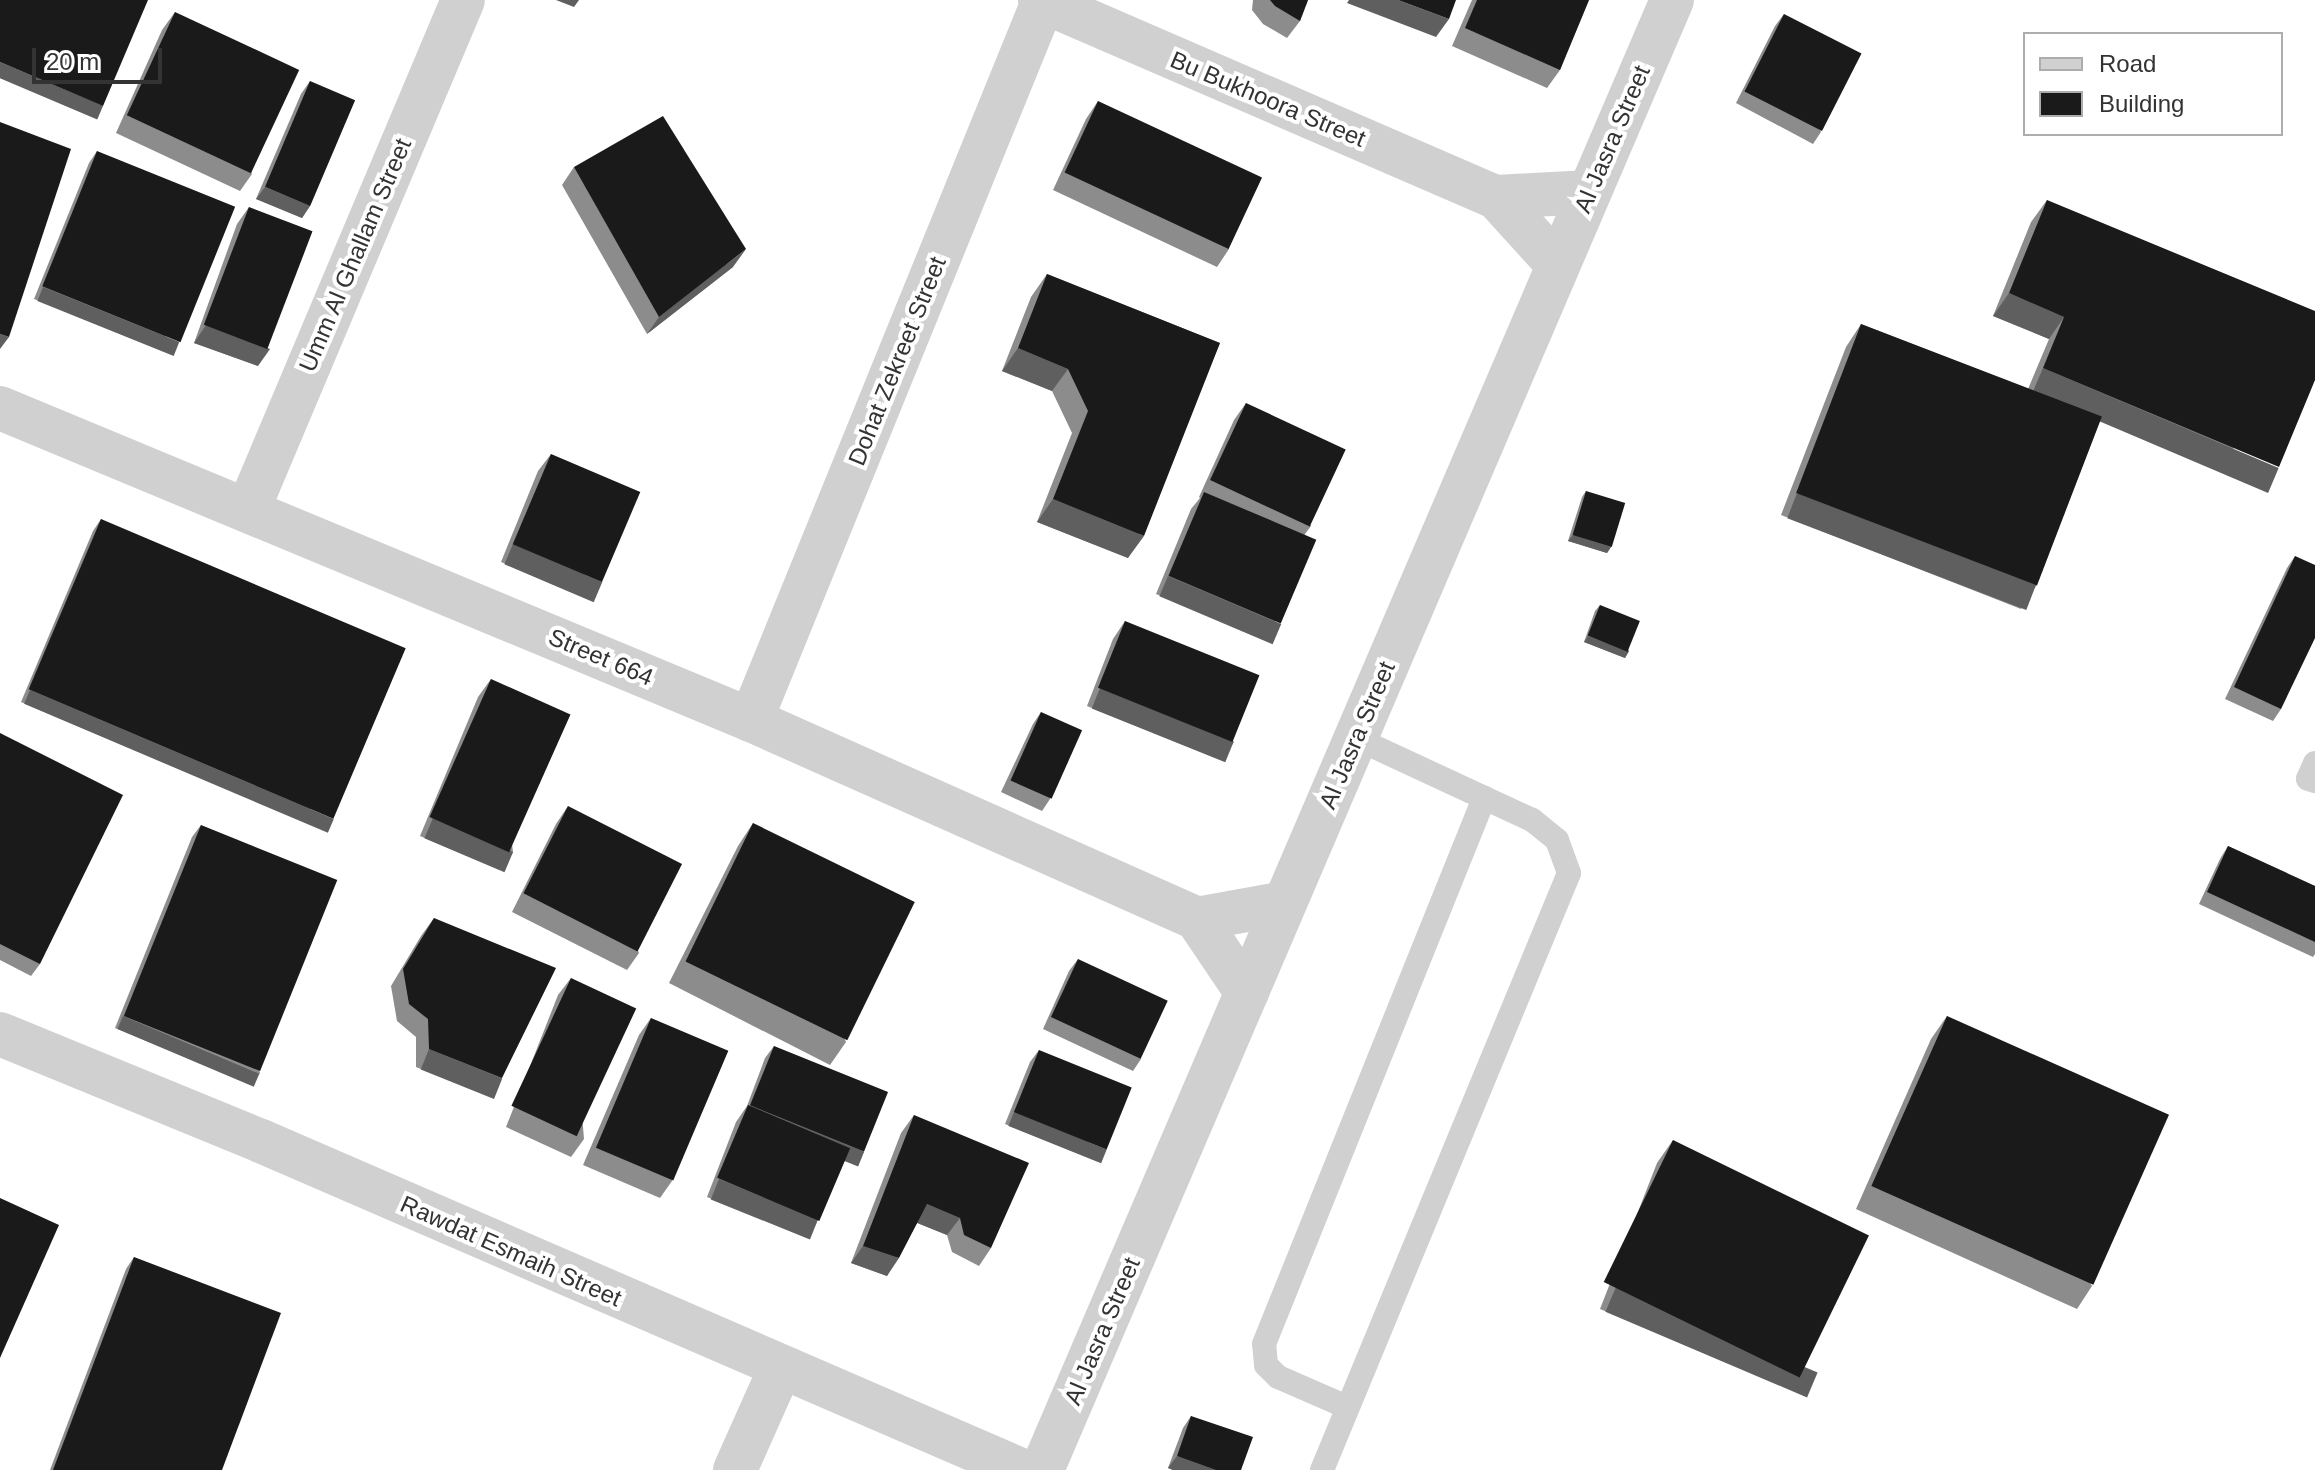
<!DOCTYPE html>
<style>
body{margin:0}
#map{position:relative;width:2315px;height:1470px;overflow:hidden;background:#fff;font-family:Helvetica,sans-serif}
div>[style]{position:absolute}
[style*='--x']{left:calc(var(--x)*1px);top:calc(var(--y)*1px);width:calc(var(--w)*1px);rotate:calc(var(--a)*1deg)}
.lane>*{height:24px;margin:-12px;padding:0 12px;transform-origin:12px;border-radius:12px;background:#d0d0d0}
.street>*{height:44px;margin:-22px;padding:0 22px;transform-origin:22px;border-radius:22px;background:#d0d0d0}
.wall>*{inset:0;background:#8c8c8c}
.shaded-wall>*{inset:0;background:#5f5f5f;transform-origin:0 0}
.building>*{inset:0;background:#1a1a1a;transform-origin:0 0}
span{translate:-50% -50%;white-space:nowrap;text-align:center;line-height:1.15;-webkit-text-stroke:8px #fff;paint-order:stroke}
.street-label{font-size:24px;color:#333}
.legend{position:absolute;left:2023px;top:32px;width:260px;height:104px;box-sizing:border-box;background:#fff;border:2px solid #adadad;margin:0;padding:10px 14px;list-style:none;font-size:24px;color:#333}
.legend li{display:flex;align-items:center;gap:16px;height:40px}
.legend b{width:40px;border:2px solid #adadad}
.scale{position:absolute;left:32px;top:48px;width:130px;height:36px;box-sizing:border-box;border:4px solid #333;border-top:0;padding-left:10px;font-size:24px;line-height:28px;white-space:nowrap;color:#333;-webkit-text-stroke:6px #fff;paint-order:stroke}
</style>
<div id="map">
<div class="lane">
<div style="--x:2315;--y:763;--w:17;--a:114"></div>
<div style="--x:2308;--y:779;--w:7;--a:16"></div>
<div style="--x:1347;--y:1407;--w:75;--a:-156.5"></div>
<div style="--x:1278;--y:1377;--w:17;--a:-135"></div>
<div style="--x:1266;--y:1365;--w:21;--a:-95"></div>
<div style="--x:1264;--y:1344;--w:589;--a:-68.05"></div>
<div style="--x:1322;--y:1470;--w:646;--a:-67.52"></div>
<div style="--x:1569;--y:873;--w:35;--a:-110"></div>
<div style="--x:1557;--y:840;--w:32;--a:-141"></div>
<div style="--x:1532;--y:820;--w:195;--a:-155.1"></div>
</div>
<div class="street">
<div style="--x:1040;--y:0;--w:497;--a:23.4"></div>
<div style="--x:1496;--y:197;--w:91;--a:47.7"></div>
<div style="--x:1496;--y:197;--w:93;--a:-3.1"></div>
<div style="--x:0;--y:408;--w:813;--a:22.56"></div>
<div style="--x:751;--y:720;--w:488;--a:24"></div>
<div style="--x:1197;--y:919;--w:89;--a:56"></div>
<div style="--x:248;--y:510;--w:553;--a:-67.14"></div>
<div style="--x:751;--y:720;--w:775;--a:-67.87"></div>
<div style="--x:1197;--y:919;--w:89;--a:-10.3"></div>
<div style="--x:0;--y:1034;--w:282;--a:22.3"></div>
<div style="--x:261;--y:1141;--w:828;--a:23.41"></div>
<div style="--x:735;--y:1470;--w:111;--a:-66"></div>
<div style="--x:1042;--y:1470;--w:1599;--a:-66.8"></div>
</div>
<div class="wall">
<div style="clip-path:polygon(1253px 0,1308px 0,1300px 21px,1287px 38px,1263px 24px,1252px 10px)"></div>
<div style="clip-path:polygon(1472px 0,1589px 0,1560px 70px,1547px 88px,1452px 46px)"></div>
<div style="clip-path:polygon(175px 12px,252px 174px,240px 191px,116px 133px,162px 30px)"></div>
<div style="clip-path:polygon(1784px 14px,1821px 132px,1813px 144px,1736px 103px,1775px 26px)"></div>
<div style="clip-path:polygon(310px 81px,310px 206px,302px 218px,256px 199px,301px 94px)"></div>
<div style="clip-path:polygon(1098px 101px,1229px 249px,1217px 267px,1053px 190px,1086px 119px)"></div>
<div style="clip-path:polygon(97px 151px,172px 353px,34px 299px,89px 163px)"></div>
<div style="clip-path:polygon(574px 167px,733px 267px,647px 334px,562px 185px)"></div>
<div style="clip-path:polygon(2047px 200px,2264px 489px,2100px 421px,2036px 586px,2021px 609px,1781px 515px,1846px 347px,1861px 324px,2028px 389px,2049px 339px,1993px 316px,2031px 222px)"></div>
<div style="clip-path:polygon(249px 207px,258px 366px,194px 343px,237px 224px)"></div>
<div style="clip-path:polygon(1047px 274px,1220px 343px,1128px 558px,1037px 522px,1072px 433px,1052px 391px,1002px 371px,1031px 297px)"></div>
<div style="clip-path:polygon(1246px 403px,1311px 526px,1305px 534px,1269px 641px,1156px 594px,1191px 509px,1200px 498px,1199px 497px,1234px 420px)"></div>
<div style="clip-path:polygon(551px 454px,590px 600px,501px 562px,538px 471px)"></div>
<div style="clip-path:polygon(1586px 491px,1611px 547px,1607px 553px,1568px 541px,1582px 497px)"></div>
<div style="clip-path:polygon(101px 519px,326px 831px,21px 702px,93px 531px)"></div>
<div style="clip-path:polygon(2295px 556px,2281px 709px,2273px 721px,2225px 699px,2287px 568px)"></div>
<div style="clip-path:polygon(1600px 605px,1629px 651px,1625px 658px,1584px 642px,1595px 611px)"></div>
<div style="clip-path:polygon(1125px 621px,1234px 742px,1221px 760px,1087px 706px,1113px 639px)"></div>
<div style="clip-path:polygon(491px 679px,513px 852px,500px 870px,420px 836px,478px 697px)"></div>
<div style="clip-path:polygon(1041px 712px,1050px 799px,1042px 811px,1001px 792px,1033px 724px)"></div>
<div style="clip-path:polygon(0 733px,40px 964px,31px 976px,0 960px)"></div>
<div style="clip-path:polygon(568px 806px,639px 953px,627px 970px,512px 912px,556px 824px)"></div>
<div style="clip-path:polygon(753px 823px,846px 1042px,830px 1065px,669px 983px,738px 846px)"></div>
<div style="clip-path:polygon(201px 825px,260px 1073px,252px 1085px,115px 1028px,192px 837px)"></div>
<div style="clip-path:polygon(2228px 846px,2315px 886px,2315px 954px,2313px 957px,2199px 904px,2220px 859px)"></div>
<div style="clip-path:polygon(434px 918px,502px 1078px,489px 1096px,416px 1067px,416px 1037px,397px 1021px,391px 986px,421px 936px)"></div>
<div style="clip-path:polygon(1078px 959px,1141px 1059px,1133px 1071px,1043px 1029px,1069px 971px)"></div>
<div style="clip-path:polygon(571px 978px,584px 1139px,571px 1157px,506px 1127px,558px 995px)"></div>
<div style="clip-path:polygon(1947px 1016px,2092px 1286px,2077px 1309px,1856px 1209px,1931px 1039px)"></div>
<div style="clip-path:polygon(651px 1018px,672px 1181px,660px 1198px,583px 1165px,639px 1035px)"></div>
<div style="clip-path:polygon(774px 1046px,864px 1152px,855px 1164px,845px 1160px,818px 1219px,805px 1237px,707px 1197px,736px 1122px,747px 1106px,765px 1058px)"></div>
<div style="clip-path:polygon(1039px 1050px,1099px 1162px,1005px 1124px,1030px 1062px)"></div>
<div style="clip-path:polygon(914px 1115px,991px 1248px,979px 1266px,952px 1252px,947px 1235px,917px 1223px,887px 1276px,851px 1263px,901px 1133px)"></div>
<div style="clip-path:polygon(1673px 1140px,1802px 1394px,1600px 1309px,1657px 1163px)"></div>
<div style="clip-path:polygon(134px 1257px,222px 1470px,50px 1470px,126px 1269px)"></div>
<div style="clip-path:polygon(1191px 1416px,1241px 1470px,1173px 1470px,1168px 1468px,1183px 1428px)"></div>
</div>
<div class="shaded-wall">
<div style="clip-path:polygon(556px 0,579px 0,574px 7px)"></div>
<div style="clip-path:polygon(1349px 0,1398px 0,1449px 19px,1436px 37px,1347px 3px)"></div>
<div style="left:0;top:62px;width:112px;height:15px;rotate:23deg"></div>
<div style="clip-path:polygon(265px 187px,310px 206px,302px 218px,256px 199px)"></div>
<div style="clip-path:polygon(746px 249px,733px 267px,647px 334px,659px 317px)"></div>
<div style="left:43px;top:287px;width:147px;height:15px;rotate:22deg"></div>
<div style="clip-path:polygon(2009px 293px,2064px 317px,2049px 339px,1993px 316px)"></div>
<div style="clip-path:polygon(206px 325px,270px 349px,258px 366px,194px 343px)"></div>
<div style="clip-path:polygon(0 334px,9px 337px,0 349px)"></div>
<div style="clip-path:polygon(1018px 348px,1068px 369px,1052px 391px,1002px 371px)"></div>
<div style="left:2043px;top:368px;width:256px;height:27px;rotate:23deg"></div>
<div style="left:1797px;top:493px;width:256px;height:27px;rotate:21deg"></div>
<div style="clip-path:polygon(1053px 499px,1144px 536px,1128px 558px,1037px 522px)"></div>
<div style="clip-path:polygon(1573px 535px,1611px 547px,1607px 553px,1568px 541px)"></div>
<div style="left:513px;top:544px;width:97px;height:22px;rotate:23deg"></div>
<div style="left:1168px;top:576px;width:123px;height:22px;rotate:23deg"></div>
<div style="clip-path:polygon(1588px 636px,1629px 651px,1625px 658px,1584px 642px)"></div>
<div style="left:1100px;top:688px;width:144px;height:22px;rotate:22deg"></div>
<div style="left:30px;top:690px;width:330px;height:15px;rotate:23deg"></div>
<div style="left:433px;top:818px;width:87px;height:22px;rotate:23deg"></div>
<div style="left:123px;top:1016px;width:148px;height:14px;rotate:23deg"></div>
<div style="left:429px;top:1049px;width:79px;height:22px;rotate:22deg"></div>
<div style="left:751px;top:1106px;width:122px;height:16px;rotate:22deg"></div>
<div style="left:1014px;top:1112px;width:100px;height:15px;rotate:22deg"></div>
<div style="left:719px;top:1179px;width:107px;height:22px;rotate:22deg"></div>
<div style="clip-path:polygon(927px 1204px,960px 1218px,947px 1235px,915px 1222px)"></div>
<div style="clip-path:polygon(863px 1246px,899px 1258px,887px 1276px,851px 1263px)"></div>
<div style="left:1616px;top:1287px;width:219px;height:27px;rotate:23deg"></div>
<div style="clip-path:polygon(1177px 1456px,1216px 1470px,1173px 1470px,1168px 1468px)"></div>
</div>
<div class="building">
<div style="clip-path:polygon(0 0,148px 0,103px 106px,0 62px)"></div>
<div style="clip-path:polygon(1270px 0,1308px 0,1300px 21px,1275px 6px)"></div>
<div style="clip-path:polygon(1398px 0,1456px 0,1449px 19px)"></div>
<div style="clip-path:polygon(1477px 0,1589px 0,1560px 70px,1465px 28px)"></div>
<div style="left:175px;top:12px;width:137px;height:114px;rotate:25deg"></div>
<div style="left:1784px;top:14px;width:87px;height:87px;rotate:27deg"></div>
<div style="left:310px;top:81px;width:49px;height:115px;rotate:23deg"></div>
<div style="left:1098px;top:101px;width:181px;height:79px;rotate:25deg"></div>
<div style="clip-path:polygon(663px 116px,746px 249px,659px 317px,574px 167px)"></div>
<div style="clip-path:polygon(0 122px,71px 149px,9px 337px,0 334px)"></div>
<div style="left:97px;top:151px;width:149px;height:146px;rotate:22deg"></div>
<div style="clip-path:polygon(2047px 200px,2315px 311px,2315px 380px,2279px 467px,2043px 368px,2064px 317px,2009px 293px)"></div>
<div style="left:249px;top:207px;width:68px;height:126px;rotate:21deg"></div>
<div style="clip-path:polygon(1047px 274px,1220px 343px,1144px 536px,1053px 499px,1088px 411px,1068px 369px,1018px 348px)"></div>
<div style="left:1861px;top:324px;width:258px;height:181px;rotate:21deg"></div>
<div style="left:1246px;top:403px;width:110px;height:85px;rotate:25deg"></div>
<div style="left:551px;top:454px;width:97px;height:98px;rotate:23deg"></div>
<div style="left:1586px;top:491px;width:41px;height:46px;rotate:17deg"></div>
<div style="left:1204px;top:492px;width:122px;height:91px;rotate:23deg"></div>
<div style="left:101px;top:519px;width:331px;height:185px;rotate:23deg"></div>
<div style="clip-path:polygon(2295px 556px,2315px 565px,2315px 638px,2281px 709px,2234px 687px)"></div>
<div style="left:1600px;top:605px;width:43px;height:33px;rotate:22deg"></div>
<div style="left:1125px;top:621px;width:145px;height:72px;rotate:22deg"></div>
<div style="left:491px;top:679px;width:87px;height:151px;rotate:24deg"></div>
<div style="left:1041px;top:712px;width:45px;height:75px;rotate:24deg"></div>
<div style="clip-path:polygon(0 733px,123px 795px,40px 964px,0 944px)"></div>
<div style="left:568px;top:806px;width:128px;height:98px;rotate:27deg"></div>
<div style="left:753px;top:823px;width:180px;height:154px;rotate:26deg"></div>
<div style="left:201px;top:825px;width:147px;height:206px;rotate:22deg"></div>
<div style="clip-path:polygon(2228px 846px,2315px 886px,2315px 942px,2207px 892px)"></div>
<div style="clip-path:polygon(434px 918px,556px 968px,502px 1078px,429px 1049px,428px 1019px,409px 1004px,403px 969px)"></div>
<div style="left:1078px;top:959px;width:99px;height:64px;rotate:25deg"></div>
<div style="left:571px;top:978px;width:72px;height:141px;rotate:25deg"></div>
<div style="left:1947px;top:1016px;width:243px;height:186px;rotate:24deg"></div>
<div style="left:651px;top:1018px;width:84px;height:141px;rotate:23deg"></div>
<div style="left:774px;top:1046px;width:123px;height:64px;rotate:22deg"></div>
<div style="left:1039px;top:1050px;width:100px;height:67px;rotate:22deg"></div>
<div style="left:748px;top:1105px;width:111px;height:79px;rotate:23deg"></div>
<div style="clip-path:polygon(914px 1115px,1029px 1163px,991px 1248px,964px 1235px,960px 1218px,927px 1204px,899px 1258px,863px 1246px)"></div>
<div style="left:1673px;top:1140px;width:218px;height:158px;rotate:26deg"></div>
<div style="clip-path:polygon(0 1198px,59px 1225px,0 1358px)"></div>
<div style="clip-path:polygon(134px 1257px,281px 1313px,222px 1470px,53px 1470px)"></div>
<div style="clip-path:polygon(1191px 1416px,1253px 1437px,1241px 1470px,1216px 1470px,1177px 1456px)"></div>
</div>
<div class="street-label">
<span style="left:1268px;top:99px;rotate:23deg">Bu Bukhoora Street</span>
<span style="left:1612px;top:139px;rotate:-67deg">Al Jasra Street</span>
<span style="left:355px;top:255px;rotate:-67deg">Umm Al Ghallam Street</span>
<span style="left:897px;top:361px;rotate:-68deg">Dohat Zekreet Street</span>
<span style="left:601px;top:657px;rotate:23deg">Street 664</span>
<span style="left:1357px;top:735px;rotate:-67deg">Al Jasra Street</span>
<span style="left:511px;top:1251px;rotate:24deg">Rawdat Esmaih Street</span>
<span style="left:1102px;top:1331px;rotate:-67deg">Al Jasra Street</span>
</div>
<ul class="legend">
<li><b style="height:10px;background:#d0d0d0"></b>Road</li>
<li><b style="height:22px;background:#1a1a1a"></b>Building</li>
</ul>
<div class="scale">20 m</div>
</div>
